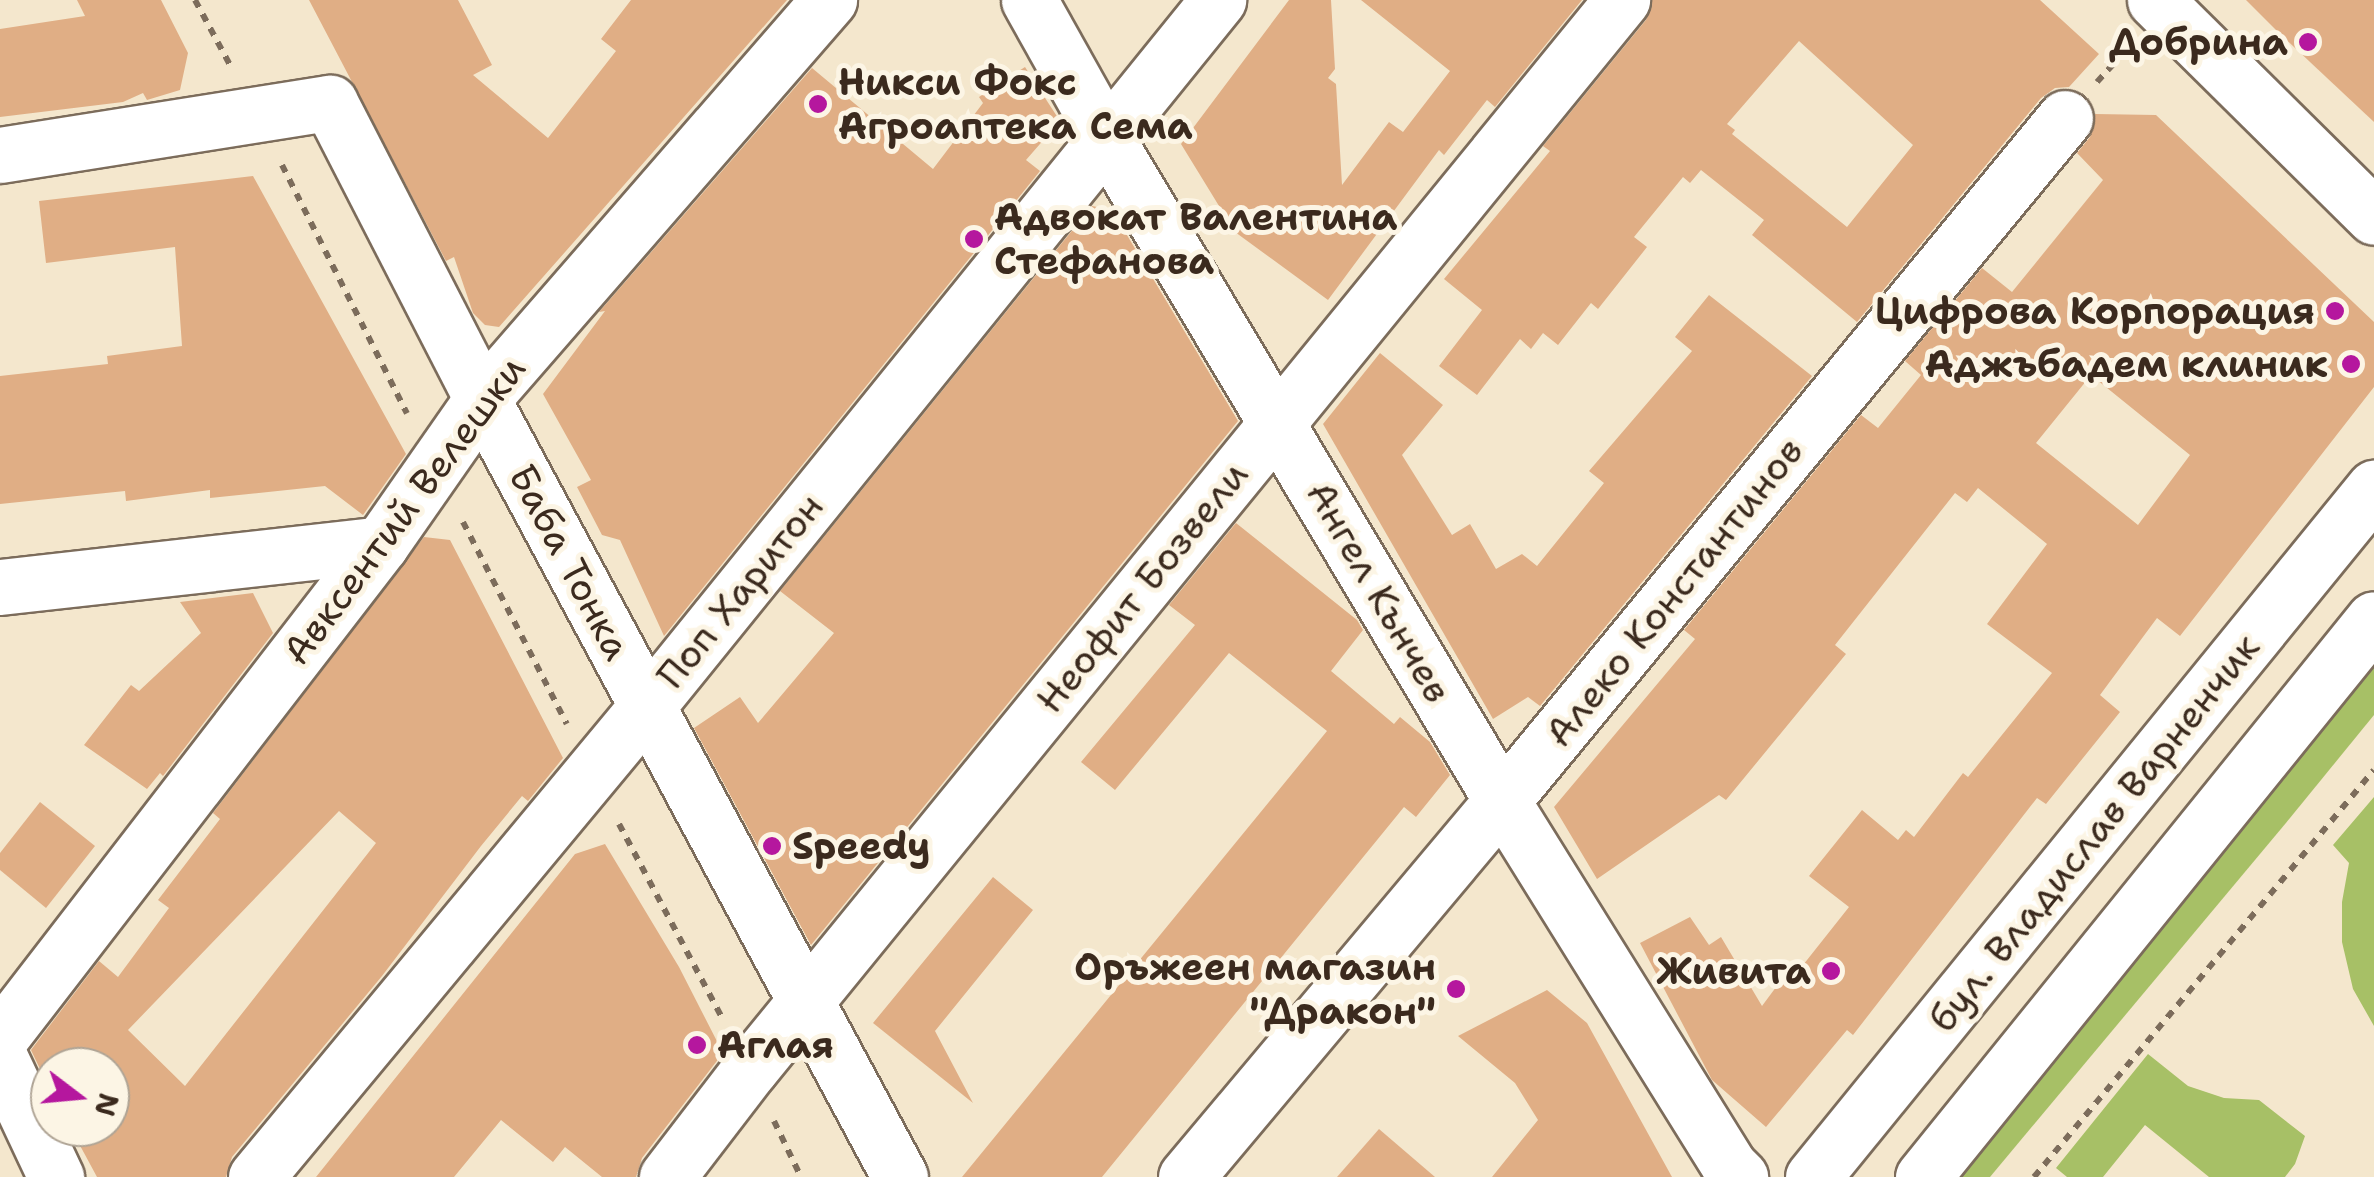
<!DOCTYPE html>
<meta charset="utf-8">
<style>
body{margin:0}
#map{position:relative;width:2374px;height:1177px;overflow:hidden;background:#f4e7cd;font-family:"Shantell Sans",sans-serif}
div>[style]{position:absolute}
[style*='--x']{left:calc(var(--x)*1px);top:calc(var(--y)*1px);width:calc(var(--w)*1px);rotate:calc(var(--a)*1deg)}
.green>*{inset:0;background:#a7c066}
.building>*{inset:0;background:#e0ae85}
.path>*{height:6px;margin-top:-3px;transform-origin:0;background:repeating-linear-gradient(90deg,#7c6c5b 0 8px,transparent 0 16px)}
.roads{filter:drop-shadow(2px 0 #7c6c5b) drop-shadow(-2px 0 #7c6c5b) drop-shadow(0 2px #7c6c5b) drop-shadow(0 -2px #7c6c5b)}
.street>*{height:55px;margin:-27.5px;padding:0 27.5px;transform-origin:27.5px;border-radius:27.5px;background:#fff}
.secondary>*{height:55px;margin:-27.5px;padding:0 27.5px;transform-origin:27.5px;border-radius:27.5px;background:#fff}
.primary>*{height:55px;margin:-27.5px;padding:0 27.5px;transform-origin:27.5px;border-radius:27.5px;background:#fff}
.dots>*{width:28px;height:28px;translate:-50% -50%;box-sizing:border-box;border:5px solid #fcf5e5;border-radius:50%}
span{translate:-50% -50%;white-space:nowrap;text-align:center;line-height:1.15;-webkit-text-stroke:10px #fcf5e5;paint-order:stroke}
.poi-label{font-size:38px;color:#3b2a1e;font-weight:700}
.right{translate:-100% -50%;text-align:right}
.left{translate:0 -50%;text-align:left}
.street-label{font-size:38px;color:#3b2a1e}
.north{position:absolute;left:30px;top:1047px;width:100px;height:100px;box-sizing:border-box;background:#fcf5e5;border:2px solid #afa495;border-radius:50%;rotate:106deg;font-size:28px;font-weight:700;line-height:40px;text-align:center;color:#3b2a1e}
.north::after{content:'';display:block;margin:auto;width:35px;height:45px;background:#b5179e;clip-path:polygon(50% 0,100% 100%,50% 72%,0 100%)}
</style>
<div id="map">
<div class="green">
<div style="clip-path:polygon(2374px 643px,2374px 715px,2290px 818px,1990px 1177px,1939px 1177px)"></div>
<div style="clip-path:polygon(2374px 797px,2374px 1026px,2353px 989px,2342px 942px,2342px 902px,2349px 863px,2333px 845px)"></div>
<div style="clip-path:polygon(2148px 1054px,2188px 1086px,2224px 1098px,2259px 1100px,2305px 1136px,2295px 1164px,2285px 1177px,2209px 1177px,2145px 1125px,2103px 1177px,2067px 1177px,2056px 1168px)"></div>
</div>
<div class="building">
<div style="clip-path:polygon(77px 0,161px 0,188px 53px,180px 90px,147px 100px,143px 93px,123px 102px,0 117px,0 29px,85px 16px)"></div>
<div style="clip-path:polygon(309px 0,458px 0,492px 65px,473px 75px,548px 138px,616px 51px,601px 39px,631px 0,787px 0,499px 327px,485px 325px,473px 313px,454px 257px,446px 261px)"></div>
<div style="clip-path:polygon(1289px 0,1331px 0,1335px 69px,1328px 78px,1336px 84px,1342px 185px,1389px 122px,1403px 132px,1450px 71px,1361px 0,1582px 0,1495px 107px,1487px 100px,1444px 155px,1439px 150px,1328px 300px,1235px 232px,1181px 144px)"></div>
<div style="clip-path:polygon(evenodd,1652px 0,2040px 0,2099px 54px,2069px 87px,2055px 88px,2041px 98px,1857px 322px,1752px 235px,1764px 220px,1701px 170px,1690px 183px,1683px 177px,1634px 237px,1647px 247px,1598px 309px,1591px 303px,1558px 345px,1543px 333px,1531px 349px,1520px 339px,1477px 395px,1439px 366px,1482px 310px,1444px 279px,1550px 151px,1543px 146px,1646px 20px,1652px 0,1799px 41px,1913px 145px,1847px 227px,1732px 134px,1735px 130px,1727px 124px,1799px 41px)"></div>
<div style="clip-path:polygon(2246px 0,2374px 0,2374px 122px,2278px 32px)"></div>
<div style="clip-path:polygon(1025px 67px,1060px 121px,1026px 160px,1040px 171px,664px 636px,620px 540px,602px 535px,577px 487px,591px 480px,543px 394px,605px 311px,599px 312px,812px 68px,933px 169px,983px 103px,979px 97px)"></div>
<div style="clip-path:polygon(evenodd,2095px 114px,2156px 115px,2374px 322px,2374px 387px,2180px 636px,2157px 618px,2100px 695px,2120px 712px,2046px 804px,2037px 798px,1853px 1035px,1847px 1030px,1766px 1127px,1712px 1080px,1640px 943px,1690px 917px,1709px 945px,1721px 937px,1762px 1006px,1782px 979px,1788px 984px,1849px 907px,1809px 876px,1862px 810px,1898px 840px,1906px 830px,1914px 837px,1963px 773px,1968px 777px,2052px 673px,1987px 624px,2047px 544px,1978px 488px,1967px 502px,1955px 493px,1835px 645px,1846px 654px,1726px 800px,1719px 795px,1597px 879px,1554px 807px,1695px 639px,1684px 630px,1861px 415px,1878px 428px,1921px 375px,1905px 361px,1982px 268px,2012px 292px,2103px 180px,2077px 153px,2090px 137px,2095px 114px,2091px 375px,2190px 455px,2138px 525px,2036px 443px,2091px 375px)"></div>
<div style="clip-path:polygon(253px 176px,406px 454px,363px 515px,325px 486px,210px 498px,210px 490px,126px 501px,125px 491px,0 504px,0 376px,108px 364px,107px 356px,182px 346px,175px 247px,46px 263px,39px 201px)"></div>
<div style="clip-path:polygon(1092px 206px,1112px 210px,1238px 421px,811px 945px,694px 728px,740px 697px,758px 723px,834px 633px,780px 591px)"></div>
<div style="clip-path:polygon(1709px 295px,1812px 376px,1540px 706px,1528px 697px,1493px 719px,1323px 424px,1380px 353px,1443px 405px,1402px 455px,1452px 535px,1470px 524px,1496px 569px,1522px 554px,1537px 566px,1604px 483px,1589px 471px,1692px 351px,1675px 337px)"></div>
<div style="clip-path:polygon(1236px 523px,1357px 620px,1363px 630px,1331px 671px,1394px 724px,1400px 717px,1430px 742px,1450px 775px,1416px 817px,1404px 807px,1102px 1177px,962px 1177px,1327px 731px,1229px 653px,1115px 790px,1081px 762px,1195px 625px,1169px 605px)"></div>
<div style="clip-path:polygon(evenodd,424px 537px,450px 540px,563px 758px,528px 801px,522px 796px,481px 846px,382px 976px,232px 1157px,226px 1177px,97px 1177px,70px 1127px,110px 1127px,110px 1067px,50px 1067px,50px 1090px,31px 1050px,99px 961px,118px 977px,169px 908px,158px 900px,220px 819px,213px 813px,424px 537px,339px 811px,376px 843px,185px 1086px,128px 1030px,339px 811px)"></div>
<div style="clip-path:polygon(253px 593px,273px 633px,163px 776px,160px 773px,147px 789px,84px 745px,131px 685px,139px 691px,201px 633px,180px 602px)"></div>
<div style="clip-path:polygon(40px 802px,95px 846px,46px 908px,0 870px,0 853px)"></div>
<div style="clip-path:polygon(605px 844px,679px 967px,723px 1053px,642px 1158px,636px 1177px,602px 1177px,565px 1147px,553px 1162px,501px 1120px,454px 1177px,316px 1177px,575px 854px)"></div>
<div style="clip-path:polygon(993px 877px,1033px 910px,935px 1031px,973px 1103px,873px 1023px)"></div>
<div style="clip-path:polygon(1547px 990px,1587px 1023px,1672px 1177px,1492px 1177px,1538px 1120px,1515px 1083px,1458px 1036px)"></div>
<div style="clip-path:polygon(1379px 1129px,1435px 1177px,1337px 1177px)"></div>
</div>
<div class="path">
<div style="--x:195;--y:0;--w:74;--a:61.7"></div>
<div style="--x:2097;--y:82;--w:47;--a:-47.6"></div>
<div style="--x:282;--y:165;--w:278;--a:63.3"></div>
<div style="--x:463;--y:522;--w:227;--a:62.8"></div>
<div style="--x:619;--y:824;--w:222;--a:62"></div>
<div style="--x:774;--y:1121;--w:62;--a:64.3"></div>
<div style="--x:2034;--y:1177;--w:530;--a:-50.13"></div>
</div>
<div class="roads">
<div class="street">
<div style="--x:1029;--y:0;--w:158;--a:60.8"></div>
<div style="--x:1106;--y:138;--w:772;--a:59.15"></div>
<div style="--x:1502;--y:801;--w:430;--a:58.1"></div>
<div style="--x:1729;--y:1166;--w:16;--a:45"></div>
<div style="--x:0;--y:155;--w:334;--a:-9"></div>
<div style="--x:330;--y:103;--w:333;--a:62.8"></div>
<div style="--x:482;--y:399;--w:883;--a:61.75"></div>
<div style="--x:0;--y:587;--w:383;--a:-6.4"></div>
<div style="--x:0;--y:1038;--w:624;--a:-52.36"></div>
<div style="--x:381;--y:544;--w:177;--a:-55.1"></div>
<div style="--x:482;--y:399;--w:529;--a:-48.99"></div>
<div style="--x:0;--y:1058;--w:132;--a:64.8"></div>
<div style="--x:256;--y:1177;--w:614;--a:-50.29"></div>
<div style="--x:648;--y:705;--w:907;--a:-51.04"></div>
<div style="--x:667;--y:1177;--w:136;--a:-52.5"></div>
<div style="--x:750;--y:1069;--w:1380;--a:-50.8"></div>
<div style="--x:1186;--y:1177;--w:491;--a:-50"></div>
<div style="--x:1502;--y:801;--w:885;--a:-50.5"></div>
</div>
<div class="secondary">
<div style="--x:2155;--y:0;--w:308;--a:44.7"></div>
</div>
<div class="primary">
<div style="--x:1813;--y:1177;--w:889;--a:-50.85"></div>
<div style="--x:1923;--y:1177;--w:717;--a:-51.05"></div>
</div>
</div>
<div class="dots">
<div style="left:2308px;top:42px;background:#b5179e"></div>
<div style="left:818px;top:104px;background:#b5179e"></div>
<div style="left:974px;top:239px;background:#b5179e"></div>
<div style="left:2335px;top:311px;background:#b5179e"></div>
<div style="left:2351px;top:364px;background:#b5179e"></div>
<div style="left:772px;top:846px;background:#b5179e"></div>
<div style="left:1831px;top:971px;background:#b5179e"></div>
<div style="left:1456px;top:989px;background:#b5179e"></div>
<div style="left:697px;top:1045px;background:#b5179e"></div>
</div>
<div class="poi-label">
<span class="right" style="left:2288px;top:42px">Добрина</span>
<span class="left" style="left:838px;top:104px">Никси Фокс<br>Агроаптека Сема</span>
<span class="left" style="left:994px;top:239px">Адвокат Валентина<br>Стефанова</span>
<span class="right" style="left:2315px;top:311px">Цифрова Корпорация</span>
<span class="right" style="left:2328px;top:364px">Аджъбадем клиник</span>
<span class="left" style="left:792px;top:846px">Speedy</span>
<span class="right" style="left:1436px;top:989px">Оръжеен магазин<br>"Дракон"</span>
<span class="right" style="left:1811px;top:971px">Живита</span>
<span class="left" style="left:717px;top:1045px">Аглая</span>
</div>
<div class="street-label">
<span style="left:404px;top:510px;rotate:-53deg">Авксентий Велешки</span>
<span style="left:570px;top:562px;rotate:62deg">Баба Тонка</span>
<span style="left:1142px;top:587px;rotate:-51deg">Неофит Бозвели</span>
<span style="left:740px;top:591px;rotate:-51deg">Поп Харитон</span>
<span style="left:1379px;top:592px;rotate:60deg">Ангел Кънчев</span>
<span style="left:1674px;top:592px;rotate:-51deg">Алеко Константинов</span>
<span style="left:2094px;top:833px;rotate:-51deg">бул. Владислав Варненчик</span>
</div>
<div class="north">N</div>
</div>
